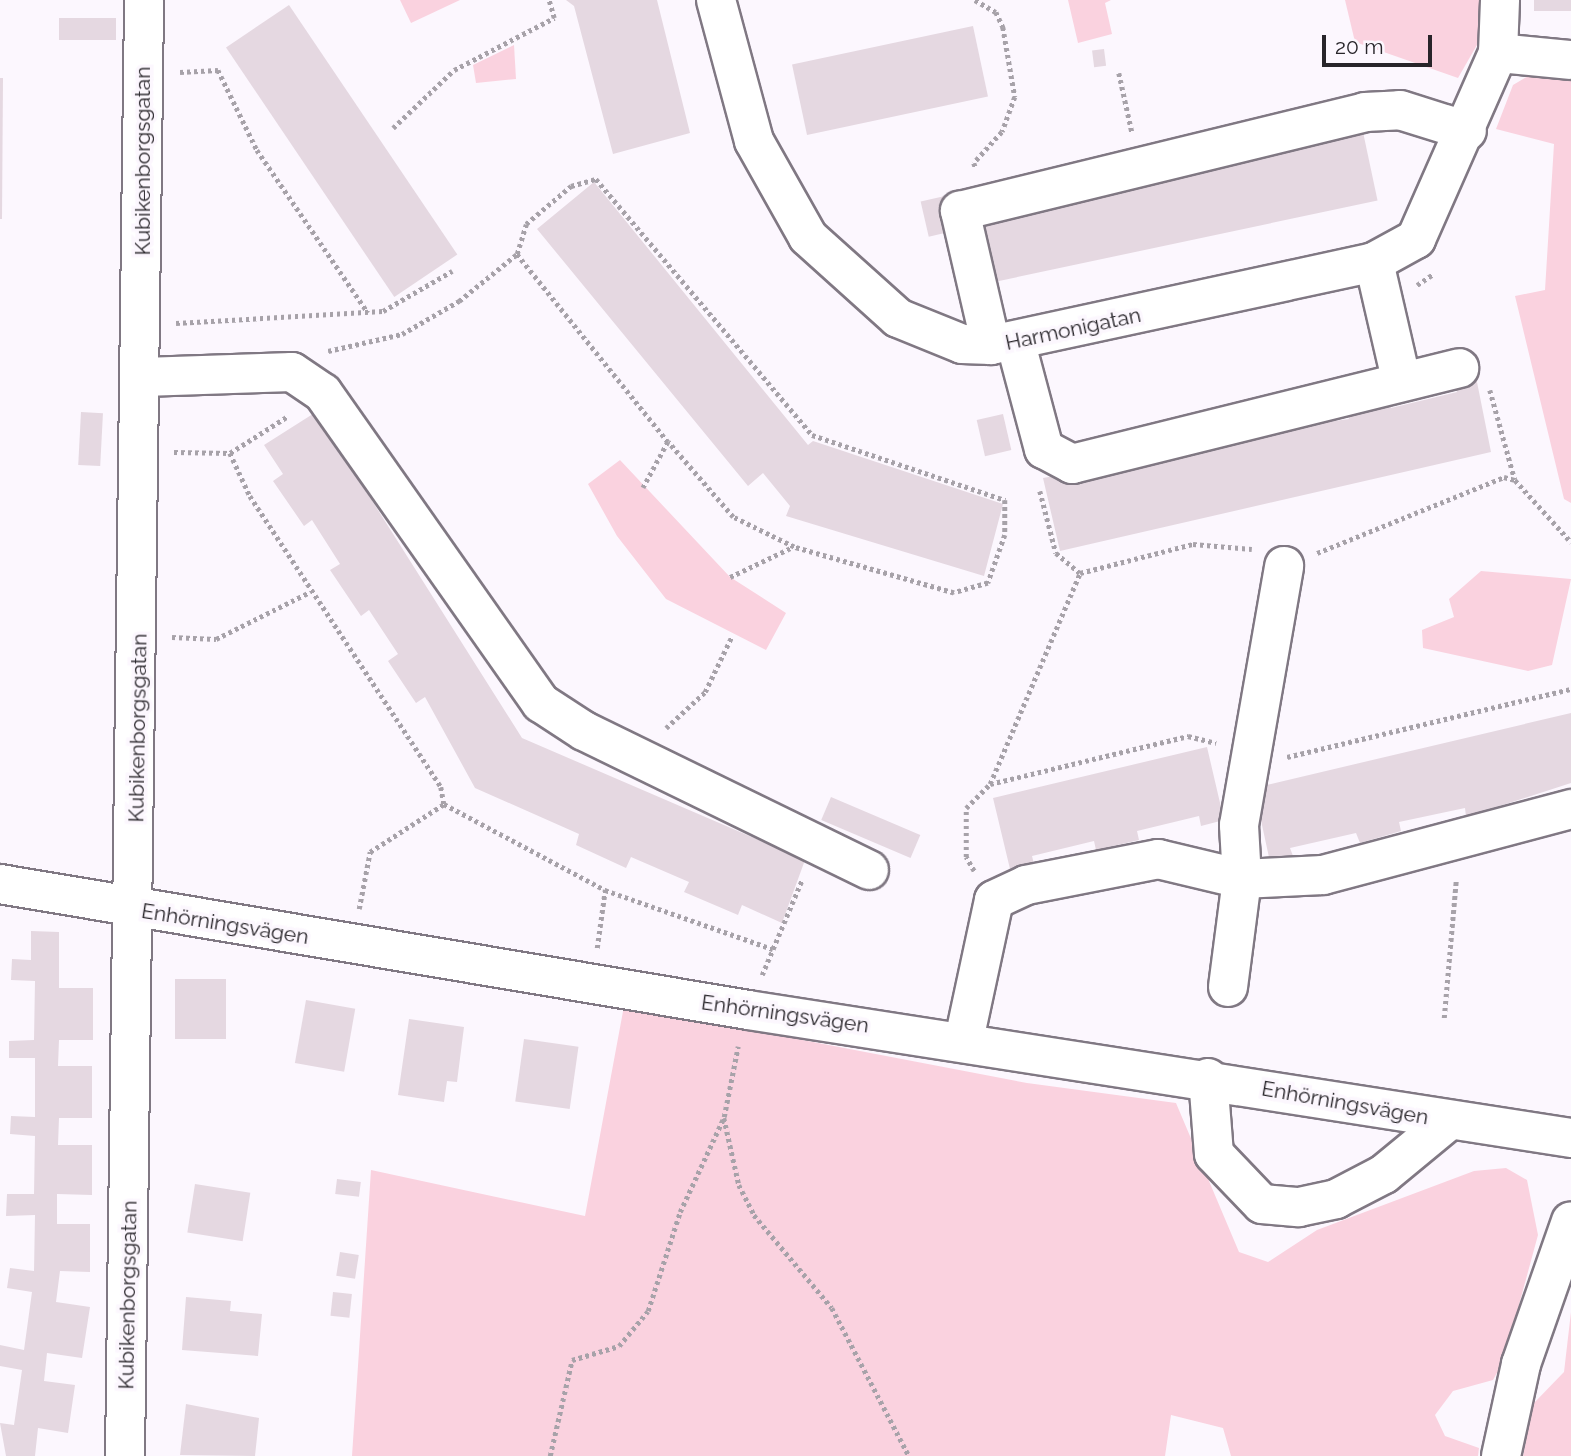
<!DOCTYPE html>
<meta charset="utf-8">
<style>
body{margin:0}
#map{position:relative;width:1571px;height:1456px;overflow:hidden;background:#fcf7fe;font-family:Raleway,sans-serif}
div>[style]{position:absolute}
[style*='--x']{left:calc(var(--x)*1px);top:calc(var(--y)*1px);width:calc(var(--w)*1px);rotate:calc(var(--a)*1deg)}
.green>*{inset:0;background:#fad2df}
.building>*{inset:0;background:#e5d8e1;transform-origin:0 0}
.path>*{height:4.5px;margin-top:-2.25px;transform-origin:0;background:repeating-linear-gradient(90deg,#a7a2a9 0 3.5px,transparent 0 7px)}
.roads{filter:drop-shadow(2px 0 #807883) drop-shadow(-2px 0 #807883) drop-shadow(0 2px #807883) drop-shadow(0 -2px #807883)}
.minor>*{height:38px;margin:-19px;padding:0 19px;transform-origin:19px;border-radius:19px;background:#fff}
span{translate:-50% -50%;white-space:nowrap;text-align:center;line-height:1.15;-webkit-text-stroke:7px #fcf7fe;paint-order:stroke}
.street-label{font-size:21px;color:#28252a}
.scale{position:absolute;left:1322px;top:35px;width:110px;height:32px;box-sizing:border-box;border:4px solid #28252a;border-top:0;padding-left:9px;font-size:21px;line-height:24px;white-space:nowrap;color:#28252a;-webkit-text-stroke:5px #fcf7fe;paint-order:stroke}
</style>
<div id="map">
<div class="green">
<div style="clip-path:polygon(400px 0,460px 0,411px 23px)"></div>
<div style="clip-path:polygon(1068px 0,1111px 0,1105px 3px,1112px 34px,1078px 43px)"></div>
<div style="clip-path:polygon(1345px 0,1485px 0,1485px 31px,1458px 78px,1355px 42px)"></div>
<div style="clip-path:polygon(514px 45px,516px 79px,476px 83px,473px 65px)"></div>
<div style="clip-path:polygon(1530px 75px,1571px 79px,1571px 503px,1564px 499px,1515px 296px,1545px 290px,1554px 144px,1496px 129px,1513px 85px)"></div>
<div style="clip-path:polygon(620px 460px,730px 577px,786px 613px,766px 650px,666px 599px,617px 536px,588px 484px)"></div>
<div style="clip-path:polygon(1481px 571px,1571px 579px,1552px 665px,1528px 671px,1423px 648px,1422px 630px,1454px 617px,1449px 599px)"></div>
<div style="clip-path:polygon(624px 1006px,1027px 1083px,1176px 1103px,1239px 1252px,1268px 1262px,1317px 1230px,1474px 1171px,1506px 1168px,1527px 1180px,1538px 1235px,1504px 1360px,1493px 1380px,1453px 1391px,1435px 1415px,1445px 1436px,1479px 1448px,1478px 1456px,1231px 1456px,1223px 1428px,1171px 1415px,1165px 1456px,352px 1456px,371px 1170px,585px 1216px)"></div>
<div style="clip-path:polygon(1571px 1312px,1571px 1456px,1523px 1456px,1533px 1404px,1564px 1372px)"></div>
</div>
<div class="building">
<div style="clip-path:polygon(566px 0,657px 0,690px 133px,613px 154px,574px 6px)"></div>
<div style="left:1534px;top:0;width:37px;height:11px"></div>
<div style="left:289px;top:5px;width:301px;height:76px;rotate:56deg"></div>
<div style="left:59px;top:18px;width:57px;height:22px"></div>
<div style="left:973px;top:26px;width:72px;height:185px;rotate:78deg"></div>
<div style="left:1104px;top:49px;width:17px;height:12px;rotate:83deg"></div>
<div style="clip-path:polygon(0 78px,3px 78px,2px 219px,0 219px)"></div>
<div style="left:1363px;top:132px;width:70px;height:393px;rotate:78deg"></div>
<div style="clip-path:polygon(594px 182px,808px 445px,813px 441px,1003px 504px,984px 576px,786px 516px,790px 506px,763px 473px,748px 486px,537px 229px)"></div>
<div style="left:945px;top:196px;width:36px;height:25px;rotate:77deg"></div>
<div style="clip-path:polygon(1476px 377px,1491px 452px,1060px 551px,1043px 478px,1066px 474px,1067px 483px,1240px 444px,1238px 434px,1349px 419px,1346px 408px,1389px 399px,1391px 408px,1457px 392px,1454px 382px)"></div>
<div style="left:81px;top:412px;width:22px;height:53px;rotate:3deg"></div>
<div style="clip-path:polygon(316px 412px,522px 738px,805px 860px,782px 923px,742px 905px,738px 915px,684px 892px,689px 882px,631px 857px,626px 868px,576px 845px,579px 834px,475px 788px,425px 697px,416px 703px,388px 661px,398px 654px,369px 610px,361px 616px,330px 570px,340px 564px,312px 520px,304px 526px,273px 481px,283px 474px,264px 445px)"></div>
<div style="left:1003px;top:414px;width:37px;height:27px;rotate:77deg"></div>
<div style="clip-path:polygon(1571px 713px,1571px 783px,1466px 817px,1465px 808px,1399px 822px,1401px 831px,1360px 843px,1356px 833px,1290px 848px,1293px 856px,1270px 862px,1254px 788px)"></div>
<div style="clip-path:polygon(1207px 747px,1224px 820px,1201px 826px,1199px 816px,1137px 831px,1139px 840px,1096px 850px,1094px 841px,1032px 856px,1034px 864px,1010px 869px,993px 798px)"></div>
<div style="left:831px;top:797px;width:97px;height:25px;rotate:23deg"></div>
<div style="clip-path:polygon(31px 931px,59px 932px,59px 988px,93px 988px,93px 1040px,59px 1040px,58px 1066px,92px 1066px,92px 1118px,59px 1118px,58px 1145px,92px 1145px,92px 1195px,57px 1194px,57px 1224px,90px 1224px,90px 1272px,60px 1271px,56px 1302px,90px 1307px,82px 1358px,47px 1353px,44px 1381px,75px 1385px,68px 1433px,38px 1428px,35px 1456px,6px 1456px,0 1423px,14px 1425px,22px 1370px,0 1366px,0 1345px,24px 1350px,32px 1292px,7px 1288px,10px 1268px,34px 1271px,35px 1215px,6px 1216px,7px 1194px,34px 1194px,35px 1136px,10px 1134px,11px 1116px,35px 1117px,35px 1058px,9px 1058px,9px 1041px,34px 1040px,35px 981px,11px 980px,12px 959px,31px 960px)"></div>
<div style="left:175px;top:979px;width:51px;height:60px"></div>
<div style="left:306px;top:1000px;width:50px;height:64px;rotate:10deg"></div>
<div style="clip-path:polygon(409px 1019px,464px 1027px,457px 1082px,447px 1081px,444px 1102px,398px 1095px)"></div>
<div style="left:524px;top:1039px;width:55px;height:63px;rotate:8deg"></div>
<div style="left:337px;top:1179px;width:24px;height:15px;rotate:7deg"></div>
<div style="left:195px;top:1184px;width:56px;height:49px;rotate:9deg"></div>
<div style="left:340px;top:1252px;width:19px;height:24px;rotate:9deg"></div>
<div style="left:333px;top:1292px;width:19px;height:24px;rotate:6deg"></div>
<div style="clip-path:polygon(186px 1297px,231px 1301px,230px 1311px,262px 1314px,258px 1356px,182px 1350px)"></div>
<div style="clip-path:polygon(186px 1404px,259px 1418px,255px 1456px,180px 1455px)"></div>
</div>
<div class="path">
<div style="--x:975;--y:0;--w:24;--a:30"></div>
<div style="--x:996;--y:12;--w:17;--a:65"></div>
<div style="--x:1003;--y:27;--w:71;--a:80.3"></div>
<div style="--x:1015;--y:97;--w:37;--a:110"></div>
<div style="--x:1002;--y:132;--w:42;--a:132.1"></div>
<div style="--x:974;--y:163;--w:6;--a:72"></div>
<div style="--x:180;--y:72;--w:38;--a:-3"></div>
<div style="--x:218;--y:70;--w:89;--a:64"></div>
<div style="--x:257;--y:150;--w:197;--a:55.7"></div>
<div style="--x:1119;--y:73;--w:60;--a:77.6"></div>
<div style="--x:393;--y:128;--w:84;--a:-43.6"></div>
<div style="--x:454;--y:70;--w:113;--a:-27.5"></div>
<div style="--x:554;--y:18;--w:19;--a:-106"></div>
<div style="--x:517;--y:254;--w:31;--a:-73"></div>
<div style="--x:526;--y:224;--w:59;--a:-40.2"></div>
<div style="--x:571;--y:186;--w:26;--a:-16"></div>
<div style="--x:596;--y:179;--w:335;--a:49.8"></div>
<div style="--x:812;--y:435;--w:204;--a:18.6"></div>
<div style="--x:1005;--y:500;--w:35;--a:90"></div>
<div style="--x:1005;--y:535;--w:51;--a:109.5"></div>
<div style="--x:988;--y:583;--w:35;--a:164"></div>
<div style="--x:954;--y:593;--w:166;--a:-164"></div>
<div style="--x:794;--y:547;--w:68;--a:-153.8"></div>
<div style="--x:733;--y:517;--w:99;--a:-130.9"></div>
<div style="--x:1417;--y:285;--w:18;--a:-34"></div>
<div style="--x:176;--y:323;--w:207;--a:-3.3"></div>
<div style="--x:383;--y:311;--w:80;--a:-30.1"></div>
<div style="--x:328;--y:351;--w:76;--a:-12.9"></div>
<div style="--x:402;--y:334;--w:66;--a:-30.1"></div>
<div style="--x:459;--y:301;--w:75;--a:-39"></div>
<div style="--x:517;--y:254;--w:241;--a:51.2"></div>
<div style="--x:668;--y:442;--w:52;--a:118.5"></div>
<div style="--x:1490;--y:390;--w:93;--a:74.5"></div>
<div style="--x:1515;--y:480;--w:84;--a:47.9"></div>
<div style="--x:174;--y:452;--w:56;--a:1"></div>
<div style="--x:230;--y:453;--w:69;--a:-32.5"></div>
<div style="--x:230;--y:453;--w:47;--a:65.1"></div>
<div style="--x:250;--y:496;--w:348;--a:56.7"></div>
<div style="--x:441;--y:787;--w:17;--a:80"></div>
<div style="--x:444;--y:804;--w:183;--a:28.1"></div>
<div style="--x:605;--y:890;--w:178;--a:19.4"></div>
<div style="--x:1040;--y:491;--w:64;--a:75.5"></div>
<div style="--x:1056;--y:553;--w:31;--a:40"></div>
<div style="--x:1317;--y:553;--w:202;--a:-22.1"></div>
<div style="--x:1504;--y:477;--w:11;--a:15"></div>
<div style="--x:730;--y:577;--w:70;--a:-25.5"></div>
<div style="--x:172;--y:637;--w:44;--a:2.6"></div>
<div style="--x:216;--y:639;--w:105;--a:-26.6"></div>
<div style="--x:666;--y:728;--w:53;--a:-42.7"></div>
<div style="--x:705;--y:692;--w:62;--a:-64.3"></div>
<div style="--x:1287;--y:757;--w:292;--a:-13.5"></div>
<div style="--x:990;--y:784;--w:204;--a:-13.6"></div>
<div style="--x:1188;--y:736;--w:29;--a:14"></div>
<div style="--x:974;--y:871;--w:16;--a:-120"></div>
<div style="--x:966;--y:857;--w:49;--a:-90"></div>
<div style="--x:966;--y:808;--w:34;--a:-45"></div>
<div style="--x:990;--y:784;--w:229;--a:-66.9"></div>
<div style="--x:1080;--y:573;--w:117;--a:-14.4"></div>
<div style="--x:1193;--y:544;--w:59;--a:4.8"></div>
<div style="--x:359;--y:909;--w:58;--a:-79.1"></div>
<div style="--x:370;--y:852;--w:88;--a:-33"></div>
<div style="--x:597;--y:948;--w:59;--a:-82.1"></div>
<div style="--x:762;--y:975;--w:103;--a:-67.2"></div>
<div style="--x:1444;--y:1018;--w:139;--a:-85"></div>
<div style="--x:724;--y:1118;--w:69;--a:77.4"></div>
<div style="--x:739;--y:1185;--w:34;--a:63"></div>
<div style="--x:754;--y:1215;--w:121;--a:50"></div>
<div style="--x:832;--y:1308;--w:167;--a:62.5"></div>
<div style="--x:550;--y:1456;--w:98;--a:-77.1"></div>
<div style="--x:572;--y:1360;--w:49;--a:-16.6"></div>
<div style="--x:619;--y:1346;--w:45;--a:-50.4"></div>
<div style="--x:648;--y:1311;--w:104;--a:-72.1"></div>
<div style="--x:680;--y:1212;--w:105;--a:-65.1"></div>
<div style="--x:724;--y:1117;--w:72;--a:-78.8"></div>
</div>
<div class="roads">
<div class="minor">
<div style="--x:716;--y:0;--w:146;--a:74.9"></div>
<div style="--x:754;--y:141;--w:110;--a:60.6"></div>
<div style="--x:808;--y:237;--w:121;--a:42"></div>
<div style="--x:898;--y:318;--w:69;--a:22.1"></div>
<div style="--x:962;--y:344;--w:29;--a:2"></div>
<div style="--x:991;--y:345;--w:392;--a:-12.2"></div>
<div style="--x:1374;--y:262;--w:48;--a:-28.7"></div>
<div style="--x:1416;--y:239;--w:203;--a:-66.2"></div>
<div style="--x:1498;--y:53;--w:53;--a:-87.8"></div>
<div style="--x:1498;--y:53;--w:73;--a:5.5"></div>
<div style="--x:1374;--y:262;--w:120;--a:77"></div>
<div style="--x:1016;--y:344;--w:109;--a:75.1"></div>
<div style="--x:1044;--y:449;--w:32;--a:28"></div>
<div style="--x:1072;--y:464;--w:399;--a:-13.9"></div>
<div style="--x:991;--y:345;--w:138;--a:-103"></div>
<div style="--x:960;--y:211;--w:417;--a:-13.7"></div>
<div style="--x:1365;--y:112;--w:35;--a:-3"></div>
<div style="--x:1400;--y:110;--w:70;--a:17.4"></div>
<div style="--x:143;--y:377;--w:149;--a:-1.9"></div>
<div style="--x:292;--y:372;--w:37;--a:34"></div>
<div style="--x:323;--y:393;--w:379;--a:54.9"></div>
<div style="--x:541;--y:703;--w:51;--a:33.1"></div>
<div style="--x:584;--y:731;--w:317;--a:26"></div>
<div style="--x:0;--y:884;--w:759;--a:9.56"></div>
<div style="--x:748;--y:1010;--w:833;--a:8.84"></div>
<div style="--x:1228;--y:987;--w:109;--a:-82.6"></div>
<div style="--x:1242;--y:879;--w:54;--a:-93.2"></div>
<div style="--x:1239;--y:825;--w:263;--a:-80.1"></div>
<div style="--x:964;--y:1040;--w:143;--a:-77.9"></div>
<div style="--x:994;--y:900;--w:35;--a:-25"></div>
<div style="--x:1026;--y:885;--w:135;--a:-11.1"></div>
<div style="--x:1158;--y:859;--w:86;--a:13.4"></div>
<div style="--x:1242;--y:879;--w:81;--a:-2.8"></div>
<div style="--x:1323;--y:875;--w:257;--a:-14.9"></div>
<div style="--x:1208;--y:1078;--w:76;--a:85.5"></div>
<div style="--x:1214;--y:1154;--w:69;--a:46.2"></div>
<div style="--x:1262;--y:1204;--w:37;--a:5"></div>
<div style="--x:1299;--y:1207;--w:38;--a:-12"></div>
<div style="--x:1336;--y:1199;--w:54;--a:-27.5"></div>
<div style="--x:1384;--y:1174;--w:82;--a:-39.5"></div>
<div style="--x:125;--y:1456;--w:1456;--a:-89.25"></div>
<div style="--x:1501;--y:1456;--w:94;--a:-77.7"></div>
<div style="--x:1521;--y:1364;--w:151;--a:-70.7"></div>
</div>
</div>
<div class="street-label">
<span style="left:143px;top:161px;rotate:-90deg">Kubikenborgsgatan</span>
<span style="left:1073px;top:329px;rotate:-12deg">Harmonigatan</span>
<span style="left:138px;top:728px;rotate:-89deg">Kubikenborgsgatan</span>
<span style="left:225px;top:924px;rotate:9deg">Enhörningsvägen</span>
<span style="left:785px;top:1014px;rotate:8deg">Enhörningsvägen</span>
<span style="left:1345px;top:1103px;rotate:10deg">Enhörningsvägen</span>
<span style="left:128px;top:1295px;rotate:-89deg">Kubikenborgsgatan</span>
</div>
<div class="scale">20 m</div>
</div>
